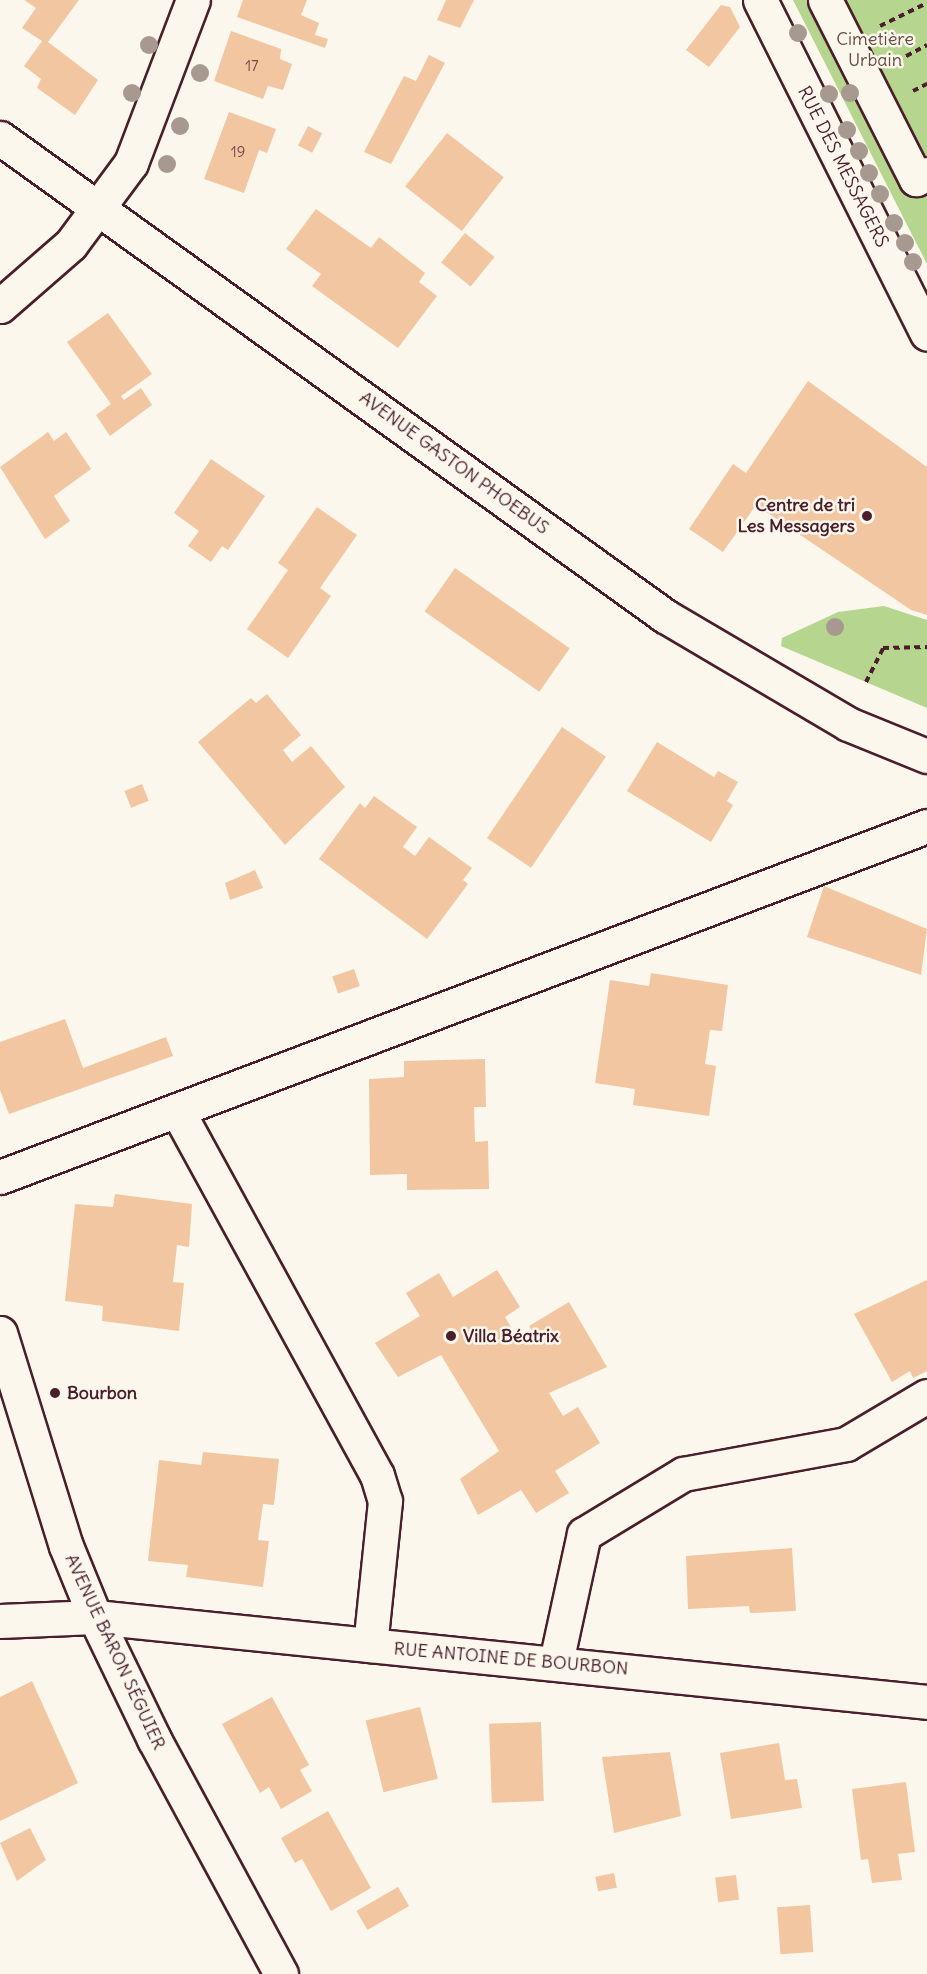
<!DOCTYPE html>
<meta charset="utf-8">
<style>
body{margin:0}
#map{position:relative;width:927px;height:1974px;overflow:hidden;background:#fbf7ec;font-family:Delius,sans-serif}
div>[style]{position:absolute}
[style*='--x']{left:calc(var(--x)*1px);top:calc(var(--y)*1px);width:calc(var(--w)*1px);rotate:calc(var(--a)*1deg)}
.green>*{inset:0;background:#b6d58e}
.building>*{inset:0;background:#f2c6a1;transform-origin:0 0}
.path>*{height:4px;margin-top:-2px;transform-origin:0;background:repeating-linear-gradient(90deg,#4a1f2b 0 6px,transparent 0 10.5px)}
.roads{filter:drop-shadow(2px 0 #4a1f2b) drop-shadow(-2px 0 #4a1f2b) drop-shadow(0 2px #4a1f2b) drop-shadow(0 -2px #4a1f2b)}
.minor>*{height:33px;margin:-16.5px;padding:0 16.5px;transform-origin:16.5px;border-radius:16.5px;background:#fbf7ec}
.major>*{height:33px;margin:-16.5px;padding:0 16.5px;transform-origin:16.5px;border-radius:16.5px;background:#fbf7ec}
.trees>*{width:18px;height:18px;margin:-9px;border-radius:50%;background:#a89990}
.dots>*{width:16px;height:16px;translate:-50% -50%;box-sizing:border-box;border:3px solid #fbf7ec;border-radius:50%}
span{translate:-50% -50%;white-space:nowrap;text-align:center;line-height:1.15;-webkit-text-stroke:5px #fbf7ec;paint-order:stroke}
.number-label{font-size:15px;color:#744948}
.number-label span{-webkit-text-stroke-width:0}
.park-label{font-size:18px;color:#654c44}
.street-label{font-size:18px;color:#4a1f2b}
.poi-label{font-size:18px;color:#4a1f2b;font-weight:700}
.right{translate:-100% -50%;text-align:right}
.left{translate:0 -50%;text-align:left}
</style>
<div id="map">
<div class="green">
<div style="clip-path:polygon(793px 0,927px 0,927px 264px,902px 215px)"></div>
<div style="clip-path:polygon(884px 606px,927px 620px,927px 708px,781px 646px,782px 638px,838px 612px)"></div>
</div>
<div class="building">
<div style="clip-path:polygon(24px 0,79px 0,48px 42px,98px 80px,75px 115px,37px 88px,41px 79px,24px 66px,42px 41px,22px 28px,36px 8px)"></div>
<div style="clip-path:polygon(243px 0,307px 0,301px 15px,319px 23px,315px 35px,328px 39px,325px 48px,237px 17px)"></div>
<div style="clip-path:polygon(446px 0,474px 0,460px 28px,437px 20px)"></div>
<div style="clip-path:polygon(721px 5px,730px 7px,740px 27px,709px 67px,686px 50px)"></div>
<div style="clip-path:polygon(231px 31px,281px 49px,280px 59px,292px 64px,283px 90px,268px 86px,263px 99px,214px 81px)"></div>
<div style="clip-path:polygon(429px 55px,445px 63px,391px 164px,364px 152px,404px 76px,416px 81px)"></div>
<div style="clip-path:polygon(229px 112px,276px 129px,267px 153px,259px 150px,244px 193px,204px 179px)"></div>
<div style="left:308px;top:126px;width:16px;height:22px;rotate:27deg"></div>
<div style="left:447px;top:133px;width:72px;height:68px;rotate:38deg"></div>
<div style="clip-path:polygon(316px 209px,371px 248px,379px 237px,425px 273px,419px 282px,437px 296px,398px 348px,312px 286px,321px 274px,286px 249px)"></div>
<div style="left:465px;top:233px;width:38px;height:38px;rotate:39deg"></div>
<div style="clip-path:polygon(108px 313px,152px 374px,121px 396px,124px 400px,141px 388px,152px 405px,110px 436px,96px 415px,111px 404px,67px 342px)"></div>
<div style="clip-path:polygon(808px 381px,927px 467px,927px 615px,911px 610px,756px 505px,723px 552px,689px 529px,733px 464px,746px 473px)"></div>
<div style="clip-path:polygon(48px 432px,54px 441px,66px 432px,91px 469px,54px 496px,70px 521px,45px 539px,0 467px)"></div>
<div style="clip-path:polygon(211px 459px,265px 496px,228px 550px,222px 546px,211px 562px,188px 546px,199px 531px,174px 513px)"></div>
<div style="clip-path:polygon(317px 507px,357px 535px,320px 588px,331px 596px,288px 658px,247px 629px,288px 570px,278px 563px)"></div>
<div style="left:455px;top:568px;width:140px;height:53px;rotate:35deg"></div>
<div style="clip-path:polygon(267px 694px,301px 735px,283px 750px,292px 762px,311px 746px,345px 787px,285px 845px,198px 742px,251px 698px,256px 703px)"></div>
<div style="left:562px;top:727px;width:53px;height:134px;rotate:34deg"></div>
<div style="clip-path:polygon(657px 742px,714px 777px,718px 771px,738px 782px,727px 801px,733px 805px,711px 842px,627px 791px)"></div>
<div style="left:142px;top:784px;width:18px;height:19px;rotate:68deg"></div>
<div style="clip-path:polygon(374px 796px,417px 827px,403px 847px,415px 856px,429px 837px,472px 868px,463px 880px,468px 884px,427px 939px,319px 859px,360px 803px,365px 808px)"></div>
<div style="clip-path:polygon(255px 870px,263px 888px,230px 900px,225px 883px)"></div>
<div style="clip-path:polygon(824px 886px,927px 929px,921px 975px,807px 937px)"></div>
<div style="left:354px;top:969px;width:18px;height:23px;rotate:71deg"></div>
<div style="clip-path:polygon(651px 973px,728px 985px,722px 1031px,710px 1030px,705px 1064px,716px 1066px,709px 1116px,633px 1105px,635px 1089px,595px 1083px,610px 980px,649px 986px)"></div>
<div style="clip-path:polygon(65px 1019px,83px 1068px,166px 1037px,173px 1056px,9px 1114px,0 1090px,0 1042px)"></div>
<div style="clip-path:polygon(485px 1059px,486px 1107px,474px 1107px,475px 1142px,488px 1141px,489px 1189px,407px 1190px,407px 1174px,370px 1175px,369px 1079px,404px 1077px,404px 1061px)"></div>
<div style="clip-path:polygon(115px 1194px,192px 1204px,189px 1247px,177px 1245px,173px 1282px,184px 1283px,179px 1331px,102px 1321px,103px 1306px,65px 1301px,75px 1204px,113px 1207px)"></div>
<div style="clip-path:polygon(497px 1270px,520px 1307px,505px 1317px,518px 1339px,532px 1331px,529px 1326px,569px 1302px,607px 1367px,549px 1393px,563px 1416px,578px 1407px,600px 1443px,555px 1471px,569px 1493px,536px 1513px,521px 1490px,478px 1515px,460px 1479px,499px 1451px,441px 1355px,398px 1377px,375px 1343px,420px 1316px,406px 1293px,439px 1273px,453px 1297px)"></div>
<div style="clip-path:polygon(927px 1280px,927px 1371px,913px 1378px,910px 1371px,892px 1382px,854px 1314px)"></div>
<div style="clip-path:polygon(203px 1452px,279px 1459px,274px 1505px,263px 1504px,258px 1540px,269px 1541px,263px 1587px,186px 1577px,188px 1565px,148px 1561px,159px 1460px,201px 1465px)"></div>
<div style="clip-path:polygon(792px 1548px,796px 1611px,750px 1613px,749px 1606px,688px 1609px,686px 1556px)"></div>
<div style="clip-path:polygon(32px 1681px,78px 1783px,0 1821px,0 1697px)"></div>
<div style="clip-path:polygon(272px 1697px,309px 1765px,300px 1770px,312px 1791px,281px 1809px,269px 1787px,260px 1793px,222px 1724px)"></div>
<div style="left:420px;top:1707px;width:74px;height:56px;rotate:76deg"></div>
<div style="left:541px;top:1722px;width:79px;height:52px;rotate:88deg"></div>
<div style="clip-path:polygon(779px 1743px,785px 1780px,797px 1779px,802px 1808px,731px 1819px,720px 1753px)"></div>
<div style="clip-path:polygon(670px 1752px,681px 1816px,614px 1833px,602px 1757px)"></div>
<div style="clip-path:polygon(906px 1782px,915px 1852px,898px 1854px,902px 1880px,872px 1883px,868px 1859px,861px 1860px,852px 1789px)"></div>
<div style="clip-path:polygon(328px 1811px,371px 1888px,331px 1911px,302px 1859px,295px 1863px,281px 1838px)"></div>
<div style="clip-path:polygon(30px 1828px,46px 1860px,17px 1881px,0 1843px)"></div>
<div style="left:614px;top:1873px;width:15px;height:19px;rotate:79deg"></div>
<div style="left:736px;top:1875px;width:25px;height:21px;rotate:83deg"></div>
<div style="left:398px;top:1887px;width:22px;height:48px;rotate:60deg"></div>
<div style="left:810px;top:1905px;width:47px;height:33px;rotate:86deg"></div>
</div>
<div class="path">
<div style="--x:880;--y:26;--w:52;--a:-26.1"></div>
<div style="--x:897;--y:61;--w:34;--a:-28"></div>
<div style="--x:913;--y:91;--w:16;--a:-27"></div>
<div style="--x:866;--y:682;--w:38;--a:-63"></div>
<div style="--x:883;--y:648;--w:44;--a:-1.3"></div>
</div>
<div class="roads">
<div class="minor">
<div style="--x:760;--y:0;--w:373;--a:63.4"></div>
<div style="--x:825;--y:0;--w:201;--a:63.1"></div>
<div style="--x:916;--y:179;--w:12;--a:-24"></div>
<div style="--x:0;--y:306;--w:94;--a:-41.1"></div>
<div style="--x:71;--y:244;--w:101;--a:-53.5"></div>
<div style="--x:131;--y:163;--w:174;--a:-69.2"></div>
<div style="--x:177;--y:1110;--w:416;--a:61.3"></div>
<div style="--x:377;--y:1475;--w:27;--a:73"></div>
<div style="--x:385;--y:1501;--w:145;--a:95.9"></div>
<div style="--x:0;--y:1177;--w:991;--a:-20.74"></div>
<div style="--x:0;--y:1333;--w:223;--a:72.8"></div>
<div style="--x:66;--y:1546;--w:77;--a:67.8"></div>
<div style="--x:95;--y:1617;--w:136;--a:64.2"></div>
<div style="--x:154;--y:1739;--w:267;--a:61.6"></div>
<div style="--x:0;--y:1621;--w:95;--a:-2.4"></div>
<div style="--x:95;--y:1617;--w:836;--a:5.83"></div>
<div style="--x:556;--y:1662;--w:131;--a:-77.7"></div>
<div style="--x:584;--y:1534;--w:116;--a:-31.2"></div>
<div style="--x:683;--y:1474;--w:166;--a:-10.4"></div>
<div style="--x:846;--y:1444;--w:94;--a:-30.7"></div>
</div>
<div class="major">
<div style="--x:0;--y:138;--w:819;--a:35.71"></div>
<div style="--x:665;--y:616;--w:212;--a:30.5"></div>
<div style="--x:848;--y:724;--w:85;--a:22.1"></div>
</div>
</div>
<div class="trees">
<div style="left:798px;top:33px"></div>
<div style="left:149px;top:45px"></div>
<div style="left:200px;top:73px"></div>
<div style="left:132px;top:93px"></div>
<div style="left:850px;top:93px"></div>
<div style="left:829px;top:94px"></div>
<div style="left:180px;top:126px"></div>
<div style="left:847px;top:130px"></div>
<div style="left:859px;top:151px"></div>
<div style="left:167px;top:164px"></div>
<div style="left:869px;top:173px"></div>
<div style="left:880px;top:194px"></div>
<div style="left:894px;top:223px"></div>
<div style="left:905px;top:243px"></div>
<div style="left:913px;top:262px"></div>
<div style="left:835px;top:627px"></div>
</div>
<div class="dots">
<div style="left:867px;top:516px;background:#4a1f2b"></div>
<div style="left:451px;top:1336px;background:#4a1f2b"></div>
<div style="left:55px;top:1393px;background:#4a1f2b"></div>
</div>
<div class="number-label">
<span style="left:252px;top:66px">17</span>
<span style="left:238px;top:152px">19</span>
</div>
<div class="park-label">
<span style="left:875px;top:50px">Cimetière<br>Urbain</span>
</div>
<div class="street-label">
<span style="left:843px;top:167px;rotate:63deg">RUE DES MESSAGERS</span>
<span style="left:454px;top:463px;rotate:36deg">AVENUE GASTON PHOEBUS</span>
<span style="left:115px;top:1652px;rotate:65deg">AVENUE BARON SÉGUIER</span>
<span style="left:511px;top:1659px;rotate:5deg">RUE ANTOINE DE BOURBON</span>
</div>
<div class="poi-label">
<span class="right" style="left:855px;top:516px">Centre de tri<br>Les Messagers</span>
<span class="left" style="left:463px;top:1336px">Villa Béatrix</span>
<span class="left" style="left:67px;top:1393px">Bourbon</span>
</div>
</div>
